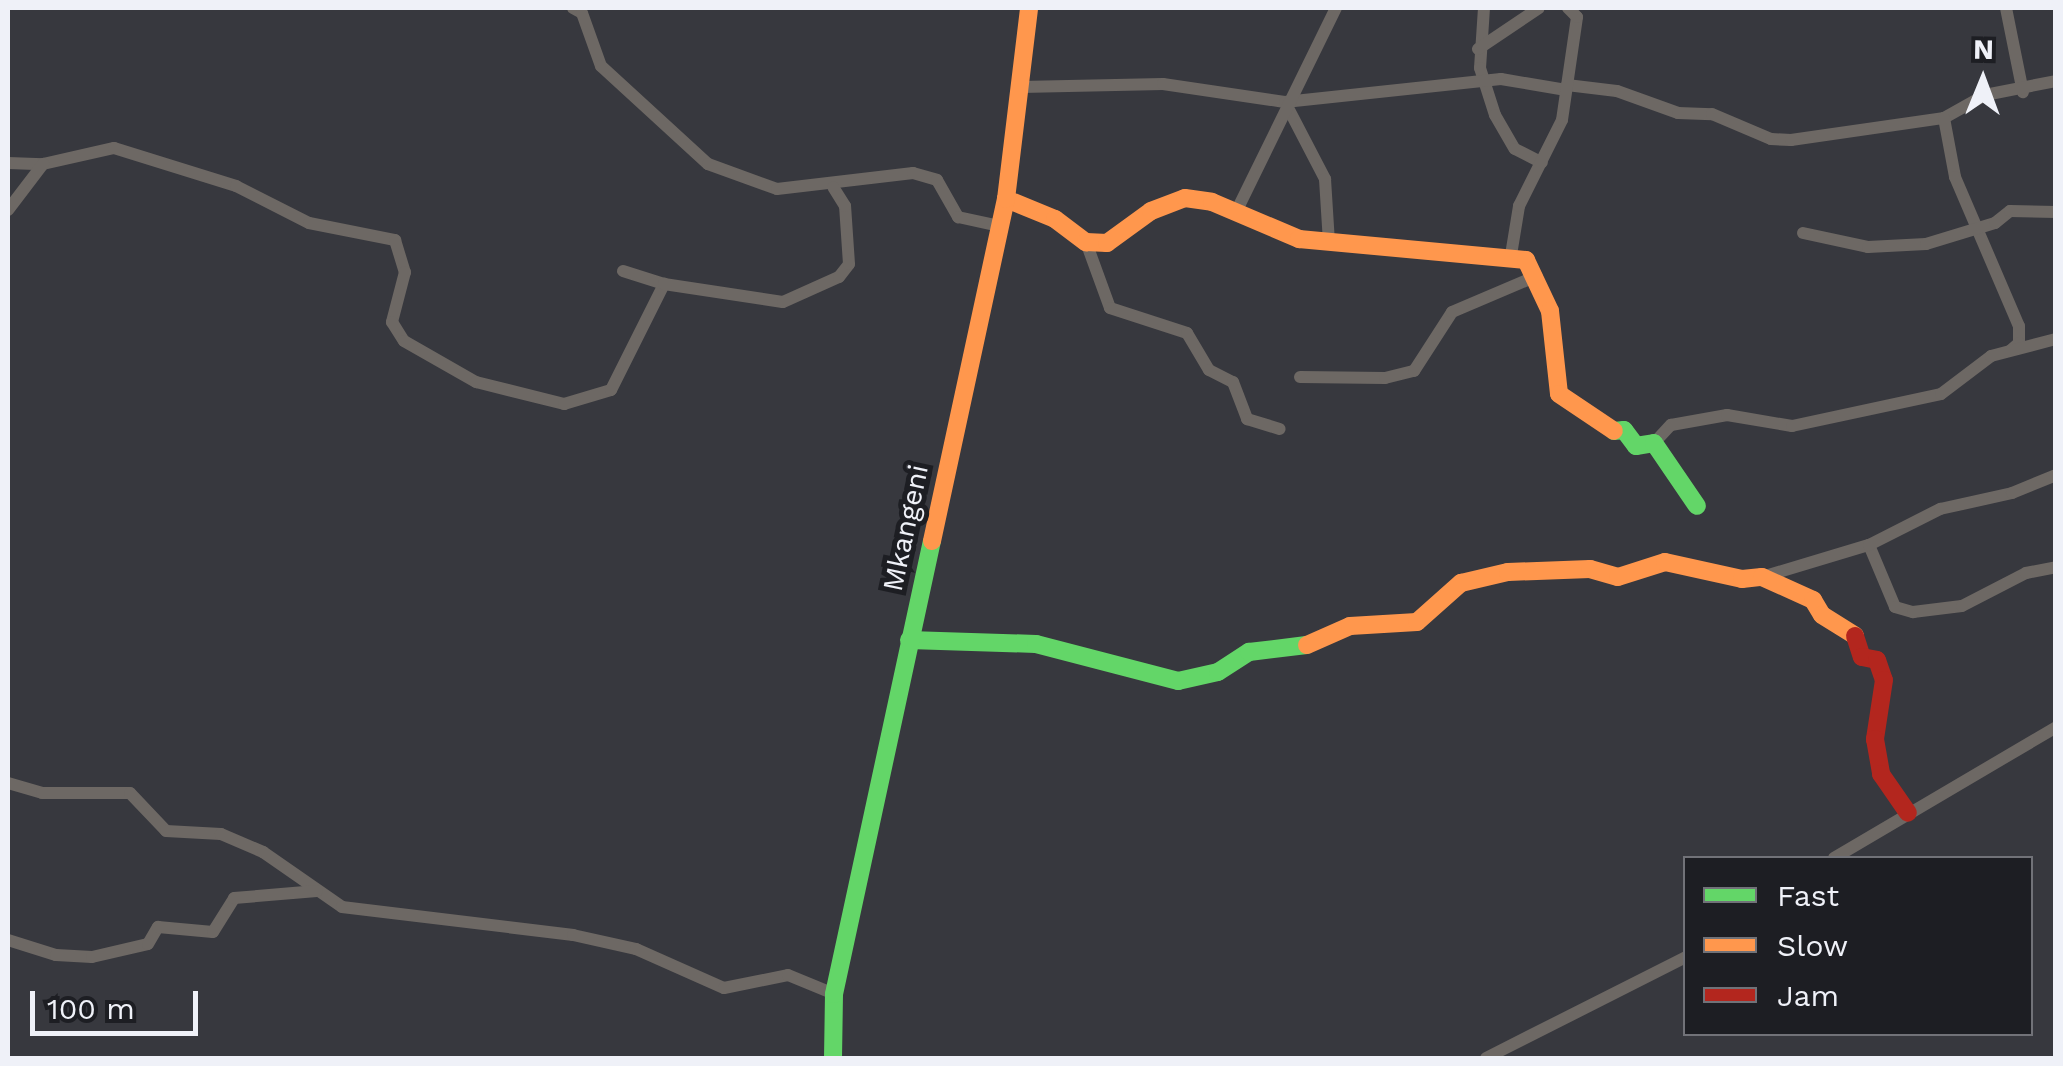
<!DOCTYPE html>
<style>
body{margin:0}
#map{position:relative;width:2063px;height:1066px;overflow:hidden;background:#37383e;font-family:"Work Sans",sans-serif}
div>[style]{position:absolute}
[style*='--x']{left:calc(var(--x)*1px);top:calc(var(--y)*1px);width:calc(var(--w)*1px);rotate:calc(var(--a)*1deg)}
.street>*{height:12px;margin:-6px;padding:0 6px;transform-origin:6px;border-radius:6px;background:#6d6864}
.fast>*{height:18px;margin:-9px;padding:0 9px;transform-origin:9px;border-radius:9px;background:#63d668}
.slow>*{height:18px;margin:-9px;padding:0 9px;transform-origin:9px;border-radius:9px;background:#ff974d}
.jam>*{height:18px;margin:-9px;padding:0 9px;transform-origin:9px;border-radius:9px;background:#b3261e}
span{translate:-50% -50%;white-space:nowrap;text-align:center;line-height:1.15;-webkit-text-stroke:10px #1d1e23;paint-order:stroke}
.street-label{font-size:28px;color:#eff1f8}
.frame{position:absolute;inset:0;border:10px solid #eff1f8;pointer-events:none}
.legend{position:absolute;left:1683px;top:856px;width:350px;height:180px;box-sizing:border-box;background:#1d1e23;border:2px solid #717278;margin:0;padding:12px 18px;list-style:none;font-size:30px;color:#eff1f8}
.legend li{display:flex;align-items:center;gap:20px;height:50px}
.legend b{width:50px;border:2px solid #717278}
.north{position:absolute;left:1933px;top:30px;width:100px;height:100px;-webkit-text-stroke:8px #1d1e23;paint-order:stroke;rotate:1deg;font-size:28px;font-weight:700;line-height:40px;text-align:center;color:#eff1f8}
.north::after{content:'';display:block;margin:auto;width:35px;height:45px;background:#eff1f8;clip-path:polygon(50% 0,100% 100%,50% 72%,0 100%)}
.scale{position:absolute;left:30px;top:991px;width:168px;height:45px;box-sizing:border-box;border:5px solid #eff1f8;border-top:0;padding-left:12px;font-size:30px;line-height:35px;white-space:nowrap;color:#eff1f8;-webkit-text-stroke:8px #1d1e23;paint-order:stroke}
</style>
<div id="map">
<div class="street">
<div style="--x:573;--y:8;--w:10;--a:29"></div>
<div style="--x:582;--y:13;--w:56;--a:70.3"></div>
<div style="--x:601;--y:66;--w:145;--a:42.5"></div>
<div style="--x:708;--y:164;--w:73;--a:19.9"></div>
<div style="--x:777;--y:189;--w:137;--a:-6.7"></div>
<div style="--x:913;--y:173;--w:25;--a:16"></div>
<div style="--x:937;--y:180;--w:43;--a:60.4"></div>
<div style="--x:958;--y:217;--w:43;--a:12.1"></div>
<div style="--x:1484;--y:8;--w:60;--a:93.8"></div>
<div style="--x:1480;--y:68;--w:49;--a:72.3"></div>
<div style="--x:1495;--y:115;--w:39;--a:60"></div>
<div style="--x:1515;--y:149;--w:30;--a:27"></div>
<div style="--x:2006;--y:8;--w:86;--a:78.6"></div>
<div style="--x:1478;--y:49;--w:73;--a:-33.9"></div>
<div style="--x:1567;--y:85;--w:50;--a:6.8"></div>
<div style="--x:1617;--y:91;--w:65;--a:19.8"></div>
<div style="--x:1678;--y:113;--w:34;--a:2"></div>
<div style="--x:1712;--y:114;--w:64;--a:23"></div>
<div style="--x:1771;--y:139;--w:20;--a:3"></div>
<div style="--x:1791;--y:140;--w:155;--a:-8.2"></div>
<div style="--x:1944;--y:118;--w:47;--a:-29.3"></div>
<div style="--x:1985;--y:95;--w:72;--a:-11.2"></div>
<div style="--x:1021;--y:87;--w:142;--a:-1.2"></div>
<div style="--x:1163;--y:84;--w:123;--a:8.4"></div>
<div style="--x:1285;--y:102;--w:217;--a:-6.1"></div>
<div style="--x:1501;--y:79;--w:66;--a:9.6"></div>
<div style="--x:1285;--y:102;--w:87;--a:62.5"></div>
<div style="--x:1325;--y:179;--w:63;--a:86.4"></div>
<div style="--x:1944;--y:118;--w:60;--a:79.4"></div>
<div style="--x:1955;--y:177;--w:162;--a:66.8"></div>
<div style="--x:2019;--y:326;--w:17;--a:90"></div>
<div style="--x:2019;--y:343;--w:11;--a:139"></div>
<div style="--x:8;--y:163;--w:35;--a:2"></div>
<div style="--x:43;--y:164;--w:73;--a:-12.7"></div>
<div style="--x:114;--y:148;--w:128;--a:17.3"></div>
<div style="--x:236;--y:186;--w:82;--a:26.9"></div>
<div style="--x:309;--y:223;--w:88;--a:11.2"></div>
<div style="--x:395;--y:240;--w:34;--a:73"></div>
<div style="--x:405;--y:272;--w:52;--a:104.6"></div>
<div style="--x:392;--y:322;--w:22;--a:58"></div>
<div style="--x:404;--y:341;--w:83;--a:29.7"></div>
<div style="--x:476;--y:382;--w:91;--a:14"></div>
<div style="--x:564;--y:404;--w:49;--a:-16.6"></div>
<div style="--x:611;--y:390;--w:119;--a:-63.4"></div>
<div style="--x:8;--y:210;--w:58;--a:-52.7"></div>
<div style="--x:1236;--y:212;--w:227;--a:-63.9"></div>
<div style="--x:1803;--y:233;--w:66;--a:12.2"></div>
<div style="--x:1868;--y:247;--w:58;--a:-3"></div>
<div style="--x:1926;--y:244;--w:72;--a:-16.9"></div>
<div style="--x:1995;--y:223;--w:19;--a:-39"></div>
<div style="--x:2010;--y:211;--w:46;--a:1.2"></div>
<div style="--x:1086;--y:242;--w:70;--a:70"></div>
<div style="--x:1110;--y:308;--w:81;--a:18"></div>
<div style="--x:1187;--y:333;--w:43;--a:59.3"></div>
<div style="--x:1209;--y:370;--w:27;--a:27"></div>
<div style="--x:1233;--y:382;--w:40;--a:69"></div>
<div style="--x:1247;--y:419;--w:34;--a:17"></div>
<div style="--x:1511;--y:255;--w:50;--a:-80.7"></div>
<div style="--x:1519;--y:206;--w:96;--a:-63.4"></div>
<div style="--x:1562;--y:120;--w:104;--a:-81.7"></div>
<div style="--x:1577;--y:17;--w:13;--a:-135"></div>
<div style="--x:623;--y:271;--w:43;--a:17.6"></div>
<div style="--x:664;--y:284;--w:120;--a:8.6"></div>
<div style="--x:783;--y:302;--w:61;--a:-24.1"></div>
<div style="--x:839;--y:277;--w:16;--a:-52"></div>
<div style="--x:849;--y:264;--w:58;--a:-93.9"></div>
<div style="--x:845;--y:206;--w:22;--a:-122"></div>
<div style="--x:1300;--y:377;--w:85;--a:0.7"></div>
<div style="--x:1385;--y:378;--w:30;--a:-14"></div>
<div style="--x:1414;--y:371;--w:70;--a:-57.2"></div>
<div style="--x:1452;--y:312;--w:92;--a:-23"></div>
<div style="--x:1654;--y:443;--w:25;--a:-47"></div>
<div style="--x:1671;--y:425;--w:57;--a:-10.1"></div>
<div style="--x:1727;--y:415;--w:66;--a:9.6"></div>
<div style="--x:1792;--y:426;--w:152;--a:-12.1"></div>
<div style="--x:1941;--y:394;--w:63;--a:-37.2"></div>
<div style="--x:1991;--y:356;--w:67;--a:-14.7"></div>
<div style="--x:1869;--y:545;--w:67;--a:67.2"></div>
<div style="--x:1895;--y:607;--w:19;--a:16"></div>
<div style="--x:1913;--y:612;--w:49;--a:-7"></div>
<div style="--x:1962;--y:606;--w:72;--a:-27.3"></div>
<div style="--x:2026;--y:573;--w:31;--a:-11"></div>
<div style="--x:1762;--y:577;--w:112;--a:-16.7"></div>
<div style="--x:1869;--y:545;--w:80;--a:-26.9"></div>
<div style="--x:1940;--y:509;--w:74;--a:-12.5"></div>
<div style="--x:2012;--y:493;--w:48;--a:-22.2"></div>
<div style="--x:8;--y:783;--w:35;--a:16"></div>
<div style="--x:42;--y:793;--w:88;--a:0"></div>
<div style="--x:130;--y:793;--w:52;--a:46.5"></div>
<div style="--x:166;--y:831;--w:55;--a:3.1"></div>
<div style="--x:221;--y:834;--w:46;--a:23.2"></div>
<div style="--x:263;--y:852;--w:96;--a:34.8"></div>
<div style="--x:342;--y:907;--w:233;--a:6.9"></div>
<div style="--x:573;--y:935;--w:65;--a:12.5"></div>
<div style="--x:636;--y:949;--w:96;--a:23.9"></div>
<div style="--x:724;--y:988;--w:65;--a:-11.5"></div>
<div style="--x:788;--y:975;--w:50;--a:22.4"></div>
<div style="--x:1834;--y:858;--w:258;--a:-30.5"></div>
<div style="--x:8;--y:940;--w:50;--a:17.4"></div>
<div style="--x:56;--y:955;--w:36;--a:3"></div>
<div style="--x:92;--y:957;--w:57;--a:-13.1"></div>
<div style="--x:148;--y:944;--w:20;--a:-60"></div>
<div style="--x:158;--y:927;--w:55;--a:5.2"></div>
<div style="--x:213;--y:932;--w:40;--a:-58"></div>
<div style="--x:234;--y:898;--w:83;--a:-4.8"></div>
<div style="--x:1486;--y:1058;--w:224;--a:-26.8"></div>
</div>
<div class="fast">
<div style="--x:1614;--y:431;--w:10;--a:-6"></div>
<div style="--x:1624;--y:430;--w:20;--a:53"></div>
<div style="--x:1636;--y:446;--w:18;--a:-9"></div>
<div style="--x:1654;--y:443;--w:76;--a:55.7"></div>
<div style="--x:909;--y:640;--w:127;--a:1.8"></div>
<div style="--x:1036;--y:644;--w:147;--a:14.6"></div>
<div style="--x:1178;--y:681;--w:41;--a:-12.7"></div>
<div style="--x:1218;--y:672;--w:37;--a:-33"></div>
<div style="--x:1249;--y:652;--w:58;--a:-6.9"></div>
<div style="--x:833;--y:1058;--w:64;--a:-89.1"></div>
<div style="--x:834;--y:994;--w:463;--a:-77.8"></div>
</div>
<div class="slow">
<div style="--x:1006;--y:199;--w:53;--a:22.2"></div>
<div style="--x:1055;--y:219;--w:39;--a:37"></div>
<div style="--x:1086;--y:242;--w:21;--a:3"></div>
<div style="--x:1107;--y:243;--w:54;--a:-36"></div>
<div style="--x:1151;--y:211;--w:36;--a:-21"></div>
<div style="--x:1185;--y:198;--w:27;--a:8"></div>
<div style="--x:1212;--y:202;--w:95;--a:23"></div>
<div style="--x:1299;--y:239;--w:228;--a:5.3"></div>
<div style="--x:1526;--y:260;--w:56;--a:64.8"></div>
<div style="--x:1550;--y:311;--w:83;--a:83.8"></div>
<div style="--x:1559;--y:394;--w:66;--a:33.9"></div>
<div style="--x:932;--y:541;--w:350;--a:-77.8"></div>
<div style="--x:1006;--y:199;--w:192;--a:-83.1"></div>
<div style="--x:1307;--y:645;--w:47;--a:-23.8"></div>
<div style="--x:1350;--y:626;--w:67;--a:-3.4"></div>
<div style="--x:1417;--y:622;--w:59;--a:-41.6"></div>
<div style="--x:1461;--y:583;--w:48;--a:-13.2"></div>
<div style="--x:1508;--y:572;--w:82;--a:-2.1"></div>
<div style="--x:1590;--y:569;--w:29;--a:16"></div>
<div style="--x:1618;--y:577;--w:49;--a:-17.7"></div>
<div style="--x:1665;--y:562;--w:79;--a:12.4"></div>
<div style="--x:1742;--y:579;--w:20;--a:-6"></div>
<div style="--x:1762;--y:577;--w:56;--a:24.3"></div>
<div style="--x:1813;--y:600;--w:17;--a:59"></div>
<div style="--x:1822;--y:615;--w:39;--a:32"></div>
</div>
<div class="jam">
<div style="--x:1855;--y:636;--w:22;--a:72"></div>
<div style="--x:1862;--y:657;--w:15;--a:11"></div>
<div style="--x:1877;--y:660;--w:21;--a:71"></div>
<div style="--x:1884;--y:680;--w:60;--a:98.7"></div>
<div style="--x:1875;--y:739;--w:36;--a:80"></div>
<div style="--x:1881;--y:774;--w:47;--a:55.3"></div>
</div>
<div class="street-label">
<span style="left:906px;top:528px;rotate:-78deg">Mkangeni</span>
</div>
<div class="frame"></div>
<ul class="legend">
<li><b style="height:12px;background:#63d668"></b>Fast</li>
<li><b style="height:12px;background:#ff974d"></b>Slow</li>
<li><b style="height:12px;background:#b3261e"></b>Jam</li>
</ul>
<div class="north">N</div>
<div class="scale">100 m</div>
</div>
